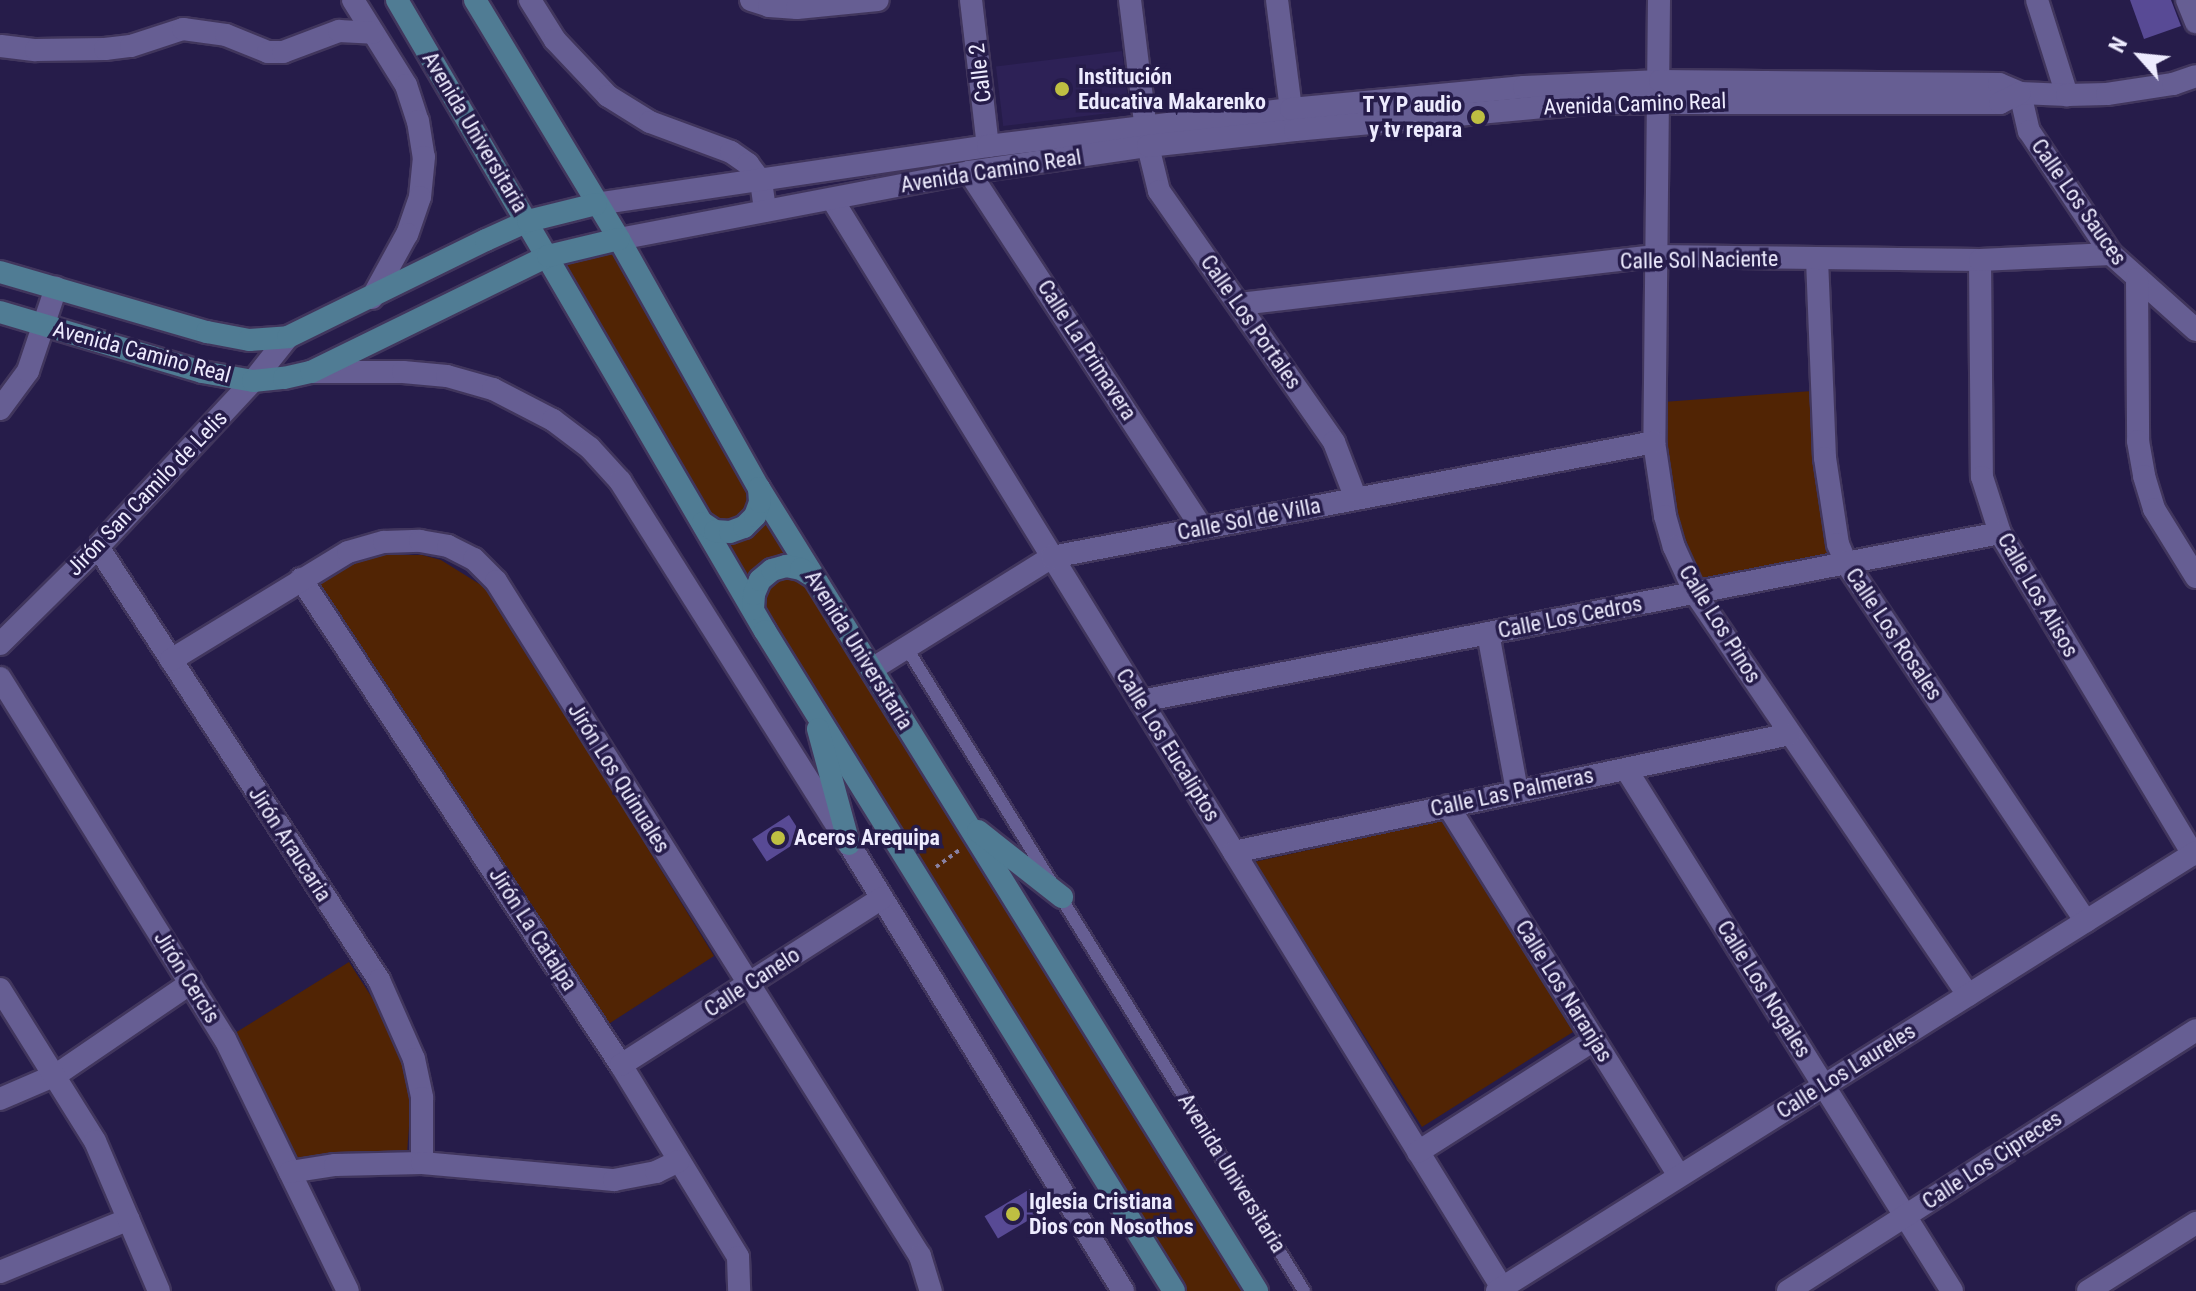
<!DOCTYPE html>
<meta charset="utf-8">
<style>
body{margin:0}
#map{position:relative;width:2196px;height:1291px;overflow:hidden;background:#261c4a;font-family:"Roboto Condensed",sans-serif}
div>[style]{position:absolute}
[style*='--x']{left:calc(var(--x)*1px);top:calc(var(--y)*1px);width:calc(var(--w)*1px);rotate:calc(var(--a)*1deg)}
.built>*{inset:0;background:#2d2156;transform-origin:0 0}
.green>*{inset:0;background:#512404}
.building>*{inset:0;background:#584a95;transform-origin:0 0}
.path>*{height:4px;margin-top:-2px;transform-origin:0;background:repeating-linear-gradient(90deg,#8881a2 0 4px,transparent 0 8px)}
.roads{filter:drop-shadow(2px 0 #41365d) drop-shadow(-2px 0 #41365d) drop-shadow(0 2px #41365d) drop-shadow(0 -2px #41365d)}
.service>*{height:12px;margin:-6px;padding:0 6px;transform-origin:6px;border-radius:6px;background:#665e93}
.minor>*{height:22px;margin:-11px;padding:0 11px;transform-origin:11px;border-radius:11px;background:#665e93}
.tertiary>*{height:22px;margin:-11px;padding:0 11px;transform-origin:11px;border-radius:11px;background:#665e93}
.secondary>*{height:22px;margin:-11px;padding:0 11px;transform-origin:11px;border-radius:11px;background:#507c94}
.dots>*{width:22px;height:22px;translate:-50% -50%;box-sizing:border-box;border:4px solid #261c4a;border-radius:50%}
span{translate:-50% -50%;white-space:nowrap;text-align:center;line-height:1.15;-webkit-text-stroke:7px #261c4a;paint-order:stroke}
.street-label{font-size:22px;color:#edebfe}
.poi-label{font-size:22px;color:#edebfe;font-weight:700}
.left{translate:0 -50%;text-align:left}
.right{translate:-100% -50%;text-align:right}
.north{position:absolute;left:2100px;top:16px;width:80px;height:80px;-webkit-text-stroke:6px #261c4a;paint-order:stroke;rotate:297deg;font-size:22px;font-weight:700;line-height:32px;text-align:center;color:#edebfe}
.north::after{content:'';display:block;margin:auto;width:28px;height:36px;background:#edebfe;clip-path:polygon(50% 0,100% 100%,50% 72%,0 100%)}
</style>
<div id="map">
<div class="built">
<div style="left:1122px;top:51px;width:60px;height:127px;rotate:83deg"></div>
</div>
<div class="green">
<div style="clip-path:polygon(615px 252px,1246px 1291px,1185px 1291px,766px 614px,564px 264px)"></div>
<div style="clip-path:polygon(1812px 391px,1833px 558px,1703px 584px,1675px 512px,1663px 439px,1663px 402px)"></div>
<div style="clip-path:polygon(376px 555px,422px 555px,441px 560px,489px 590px,714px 956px,607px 1025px,318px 582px,356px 560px)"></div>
<div style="clip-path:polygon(1444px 820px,1573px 1032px,1422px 1127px,1254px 862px)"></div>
<div style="clip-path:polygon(349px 962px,389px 1024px,403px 1061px,411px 1100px,407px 1153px,297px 1164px,235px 1033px)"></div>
</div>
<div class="building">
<div style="clip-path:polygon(2130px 0,2171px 0,2181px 26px,2144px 39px)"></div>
<div style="left:789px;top:815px;width:27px;height:44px;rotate:57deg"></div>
<div style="left:1030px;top:1189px;width:26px;height:53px;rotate:59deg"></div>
</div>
<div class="path">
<div style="--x:936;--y:867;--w:31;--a:-36"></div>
</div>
<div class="roads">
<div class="service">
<div style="--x:906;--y:647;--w:757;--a:58.28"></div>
</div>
<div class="minor">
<div style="--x:353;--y:0;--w:100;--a:58.1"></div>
<div style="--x:406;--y:85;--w:38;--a:72"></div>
<div style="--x:418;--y:121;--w:36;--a:81"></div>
<div style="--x:424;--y:157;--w:40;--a:95.7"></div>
<div style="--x:420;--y:197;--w:39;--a:109"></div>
<div style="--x:407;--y:234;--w:73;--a:118.7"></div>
<div style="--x:530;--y:0;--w:47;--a:58"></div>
<div style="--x:555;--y:40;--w:77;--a:46.6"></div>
<div style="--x:608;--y:96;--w:49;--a:31.8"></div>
<div style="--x:650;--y:122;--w:86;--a:20.3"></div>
<div style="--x:731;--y:152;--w:21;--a:35"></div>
<div style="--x:748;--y:164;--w:21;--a:53"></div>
<div style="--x:761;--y:181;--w:30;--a:82"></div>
<div style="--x:751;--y:0;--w:19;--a:18"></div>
<div style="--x:769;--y:6;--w:28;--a:4"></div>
<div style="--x:797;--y:8;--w:81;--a:-5.6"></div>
<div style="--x:971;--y:0;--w:147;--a:83.4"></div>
<div style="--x:1130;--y:0;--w:147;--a:83"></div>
<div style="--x:1148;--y:146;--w:46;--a:76.3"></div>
<div style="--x:1159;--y:191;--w:306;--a:55.1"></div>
<div style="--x:1334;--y:442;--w:61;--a:68.9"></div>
<div style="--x:1277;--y:0;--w:110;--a:82.7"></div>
<div style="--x:1659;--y:0;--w:442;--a:90.6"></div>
<div style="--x:1654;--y:442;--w:75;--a:81.5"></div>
<div style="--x:1665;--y:516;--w:32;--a:74"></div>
<div style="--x:1674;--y:547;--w:51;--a:65.5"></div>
<div style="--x:1695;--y:593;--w:486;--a:55.8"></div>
<div style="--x:2037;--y:0;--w:100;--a:72.5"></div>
<div style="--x:2187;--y:0;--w:24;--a:68"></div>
<div style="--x:1;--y:46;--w:35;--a:7"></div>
<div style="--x:36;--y:50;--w:69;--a:-0.8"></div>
<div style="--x:105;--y:49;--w:26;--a:-7"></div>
<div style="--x:131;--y:46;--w:55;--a:-18.1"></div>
<div style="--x:183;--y:29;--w:43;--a:7.9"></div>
<div style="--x:226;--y:35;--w:45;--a:22"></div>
<div style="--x:268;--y:52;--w:15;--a:0"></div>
<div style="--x:283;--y:52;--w:60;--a:-20.6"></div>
<div style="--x:339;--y:31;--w:34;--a:3"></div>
<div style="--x:2020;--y:93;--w:39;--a:77"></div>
<div style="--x:2029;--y:131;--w:148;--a:56.3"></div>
<div style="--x:2111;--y:254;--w:114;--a:41.8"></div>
<div style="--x:969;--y:172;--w:425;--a:56.8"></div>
<div style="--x:832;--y:199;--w:1282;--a:58.39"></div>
<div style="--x:1817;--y:259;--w:199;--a:87.7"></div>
<div style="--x:1825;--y:458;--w:87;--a:81.4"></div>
<div style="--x:1838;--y:544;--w:21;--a:67"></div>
<div style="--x:1846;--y:563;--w:431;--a:56.2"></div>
<div style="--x:1980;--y:260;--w:217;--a:89.5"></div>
<div style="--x:1982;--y:477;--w:59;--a:72.2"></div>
<div style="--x:2000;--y:533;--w:375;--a:59"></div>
<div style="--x:2137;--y:279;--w:162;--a:89.6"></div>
<div style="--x:2138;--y:441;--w:36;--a:80"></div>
<div style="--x:2144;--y:476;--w:34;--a:73"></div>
<div style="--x:2154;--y:509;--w:80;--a:58.3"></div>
<div style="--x:1240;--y:304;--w:418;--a:-6.6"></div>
<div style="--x:1655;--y:256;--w:325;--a:0.7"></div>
<div style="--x:1980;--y:260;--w:131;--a:-2.6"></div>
<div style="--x:311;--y:372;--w:92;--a:0"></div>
<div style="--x:403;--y:372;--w:44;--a:5.2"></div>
<div style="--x:447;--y:376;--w:48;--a:15.8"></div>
<div style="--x:493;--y:389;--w:68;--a:27.3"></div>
<div style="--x:553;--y:420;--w:46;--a:37.1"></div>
<div style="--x:590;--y:448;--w:45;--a:47.7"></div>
<div style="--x:620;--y:481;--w:429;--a:57.8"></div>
<div style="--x:849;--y:844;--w:524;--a:58.49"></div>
<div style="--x:0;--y:409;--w:47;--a:-53.6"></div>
<div style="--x:28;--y:371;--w:88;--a:-71.4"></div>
<div style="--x:98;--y:547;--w:516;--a:57.02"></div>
<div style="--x:379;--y:980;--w:86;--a:66.1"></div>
<div style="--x:414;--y:1059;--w:40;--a:78"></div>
<div style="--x:422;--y:1098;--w:65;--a:90"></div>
<div style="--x:301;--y:579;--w:582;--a:56.64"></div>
<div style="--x:621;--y:1065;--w:225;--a:58.6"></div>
<div style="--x:738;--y:1257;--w:34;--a:88"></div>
<div style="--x:1488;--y:633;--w:161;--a:79.6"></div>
<div style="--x:171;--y:660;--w:207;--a:-31.4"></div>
<div style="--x:348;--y:552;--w:37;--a:-16"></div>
<div style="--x:384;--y:542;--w:36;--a:-2"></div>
<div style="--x:420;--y:541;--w:28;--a:10"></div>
<div style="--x:448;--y:546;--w:29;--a:27"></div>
<div style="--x:474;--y:559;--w:31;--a:45"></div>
<div style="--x:496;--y:581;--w:797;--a:57.87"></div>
<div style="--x:920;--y:1256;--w:37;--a:73"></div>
<div style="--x:872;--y:669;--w:212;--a:-31.9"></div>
<div style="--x:1052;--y:557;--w:613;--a:-10.81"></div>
<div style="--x:0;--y:678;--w:425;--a:58.1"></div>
<div style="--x:225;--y:1039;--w:280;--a:64"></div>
<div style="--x:1141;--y:701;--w:875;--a:-11.07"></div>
<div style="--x:1626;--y:769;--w:615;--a:58.01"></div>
<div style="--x:1448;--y:806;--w:436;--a:58"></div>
<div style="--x:1234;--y:852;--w:568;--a:-11.98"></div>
<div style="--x:621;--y:1065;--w:310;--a:-32.6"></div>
<div style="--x:0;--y:1099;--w:61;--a:-23.2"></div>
<div style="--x:56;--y:1075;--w:163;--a:-34.3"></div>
<div style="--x:1418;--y:1152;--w:209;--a:-32.5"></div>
<div style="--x:290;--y:1172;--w:46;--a:-8.8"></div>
<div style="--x:335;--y:1165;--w:87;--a:-1.3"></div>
<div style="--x:422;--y:1163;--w:193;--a:5.1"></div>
<div style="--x:614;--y:1180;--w:43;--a:-10.8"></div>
<div style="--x:656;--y:1172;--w:25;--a:-26"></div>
<div style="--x:0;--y:1272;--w:139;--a:-22.3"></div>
<div style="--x:1497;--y:1291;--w:825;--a:-32.13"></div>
<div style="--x:1788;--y:1291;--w:484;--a:-32.6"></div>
<div style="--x:2088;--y:1291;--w:128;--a:-32.2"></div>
</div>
<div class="tertiary">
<div style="--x:596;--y:204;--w:396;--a:-8.4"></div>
<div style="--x:988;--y:146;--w:305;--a:-7"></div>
<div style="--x:1291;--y:109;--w:234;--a:-5.4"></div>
<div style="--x:1524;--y:87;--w:136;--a:-2.5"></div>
<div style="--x:1660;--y:81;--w:339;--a:0.5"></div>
<div style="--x:1999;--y:84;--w:23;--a:23"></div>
<div style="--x:2020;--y:93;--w:47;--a:2.4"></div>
<div style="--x:2067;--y:95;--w:40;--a:-1.4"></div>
<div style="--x:2107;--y:94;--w:67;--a:-8.6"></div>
<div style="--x:2173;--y:84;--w:24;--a:-19"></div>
<div style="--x:619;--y:239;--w:356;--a:-10.8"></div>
<div style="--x:969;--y:172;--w:181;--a:-8.3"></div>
<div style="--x:1148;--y:146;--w:148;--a:-6.2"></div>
<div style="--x:1295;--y:130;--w:293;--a:-5.3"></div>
<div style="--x:1587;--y:103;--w:413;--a:0"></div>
<div style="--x:2000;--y:103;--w:22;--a:-27"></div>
<div style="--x:0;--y:644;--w:138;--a:-44.7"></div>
<div style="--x:98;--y:547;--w:227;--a:-47"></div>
<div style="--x:253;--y:381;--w:56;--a:-51.5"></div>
<div style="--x:0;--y:989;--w:179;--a:58"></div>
<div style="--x:95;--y:1141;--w:163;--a:66.9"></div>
</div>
<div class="secondary">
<div style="--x:397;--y:0;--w:730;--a:59.75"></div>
<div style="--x:765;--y:631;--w:776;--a:58.21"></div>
<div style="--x:475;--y:0;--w:279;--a:58.9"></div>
<div style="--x:619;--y:239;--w:286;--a:60.7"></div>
<div style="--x:759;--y:488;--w:945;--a:58.19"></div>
<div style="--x:0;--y:272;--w:216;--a:16.2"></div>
<div style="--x:207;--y:332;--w:43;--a:10.8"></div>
<div style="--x:249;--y:340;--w:39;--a:-4"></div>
<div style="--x:288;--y:337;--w:220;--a:-26.1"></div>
<div style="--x:486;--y:240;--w:46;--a:-24.3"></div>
<div style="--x:528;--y:221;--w:70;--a:-14"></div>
<div style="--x:0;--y:312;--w:211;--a:16.5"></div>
<div style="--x:202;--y:372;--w:52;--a:10"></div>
<div style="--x:253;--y:381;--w:31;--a:-6"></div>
<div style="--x:284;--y:378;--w:28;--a:-13"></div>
<div style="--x:311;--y:372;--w:264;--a:-26.1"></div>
<div style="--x:548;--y:256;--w:73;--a:-13.5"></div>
<div style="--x:703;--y:523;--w:14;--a:34"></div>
<div style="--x:715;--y:531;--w:15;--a:4"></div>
<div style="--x:730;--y:532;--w:15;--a:-20"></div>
<div style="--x:744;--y:527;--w:16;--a:-45"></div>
<div style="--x:755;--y:516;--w:15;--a:-70"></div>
<div style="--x:760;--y:502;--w:14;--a:-94"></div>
<div style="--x:753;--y:609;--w:15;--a:-86"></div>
<div style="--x:754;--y:594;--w:15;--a:-67"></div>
<div style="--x:760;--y:580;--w:16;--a:-40"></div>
<div style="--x:772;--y:570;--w:15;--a:-16"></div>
<div style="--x:786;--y:566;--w:15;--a:11"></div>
<div style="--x:801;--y:569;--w:15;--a:32"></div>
<div style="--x:818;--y:729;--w:119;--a:74.9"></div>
<div style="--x:978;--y:831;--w:107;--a:38.2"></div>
</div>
</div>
<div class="dots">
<div style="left:1062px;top:89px;background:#bebf42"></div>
<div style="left:1478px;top:117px;background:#bebf42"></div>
<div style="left:778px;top:838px;background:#bebf42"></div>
<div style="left:1013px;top:1214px;background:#bebf42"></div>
</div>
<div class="street-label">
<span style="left:980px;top:73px;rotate:-97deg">Calle 2</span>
<span style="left:1635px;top:104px;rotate:-2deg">Avenida Camino Real</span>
<span style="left:475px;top:132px;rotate:59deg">Avenida Universitaria</span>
<span style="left:991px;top:171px;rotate:-9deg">Avenida Camino Real</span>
<span style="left:2079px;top:202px;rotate:55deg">Calle Los Sauces</span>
<span style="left:1699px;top:260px;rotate:-1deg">Calle Sol Naciente</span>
<span style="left:1251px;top:322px;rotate:55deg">Calle Los Portales</span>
<span style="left:1087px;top:350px;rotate:57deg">Calle La Primavera</span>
<span style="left:142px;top:352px;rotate:15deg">Avenida Camino Real</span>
<span style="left:147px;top:493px;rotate:-46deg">Jirón San Camilo de Lelis</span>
<span style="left:1249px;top:519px;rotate:-11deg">Calle Sol de Villa</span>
<span style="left:2038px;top:595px;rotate:60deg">Calle Los Alisos</span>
<span style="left:1570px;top:617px;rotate:-11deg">Calle Los Cedros</span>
<span style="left:1720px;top:624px;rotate:58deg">Calle Los Pinos</span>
<span style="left:1894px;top:634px;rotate:56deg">Calle Los Rosales</span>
<span style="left:859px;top:650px;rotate:58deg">Avenida Universitaria</span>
<span style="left:1168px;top:745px;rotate:58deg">Calle Los Eucaliptos</span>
<span style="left:619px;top:778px;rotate:58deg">Jirón Los Quinuales</span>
<span style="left:1512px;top:792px;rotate:-12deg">Calle Las Palmeras</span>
<span style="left:290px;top:844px;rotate:57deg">Jirón Araucaria</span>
<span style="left:533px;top:929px;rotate:57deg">Jirón La Catalpa</span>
<span style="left:187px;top:977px;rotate:58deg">Jirón Cercis</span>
<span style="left:752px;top:982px;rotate:-33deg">Calle Canelo</span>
<span style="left:1764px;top:989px;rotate:58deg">Calle Los Nogales</span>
<span style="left:1564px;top:991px;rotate:58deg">Calle Los Naranjas</span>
<span style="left:1846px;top:1071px;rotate:-32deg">Calle Los Laureles</span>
<span style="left:1992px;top:1160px;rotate:-33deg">Calle Los Cipreces</span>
<span style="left:1232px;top:1173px;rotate:58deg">Avenida Universitaria</span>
</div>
<div class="poi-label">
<span class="left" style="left:1078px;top:89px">Institución<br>Educativa Makarenko</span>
<span class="right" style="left:1462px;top:117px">T Y P audio<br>y tv repara</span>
<span class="left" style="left:794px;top:838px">Aceros Arequipa</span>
<span class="left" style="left:1029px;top:1214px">Iglesia Cristiana<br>Dios con Nosothos</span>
</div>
<div class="north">N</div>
</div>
